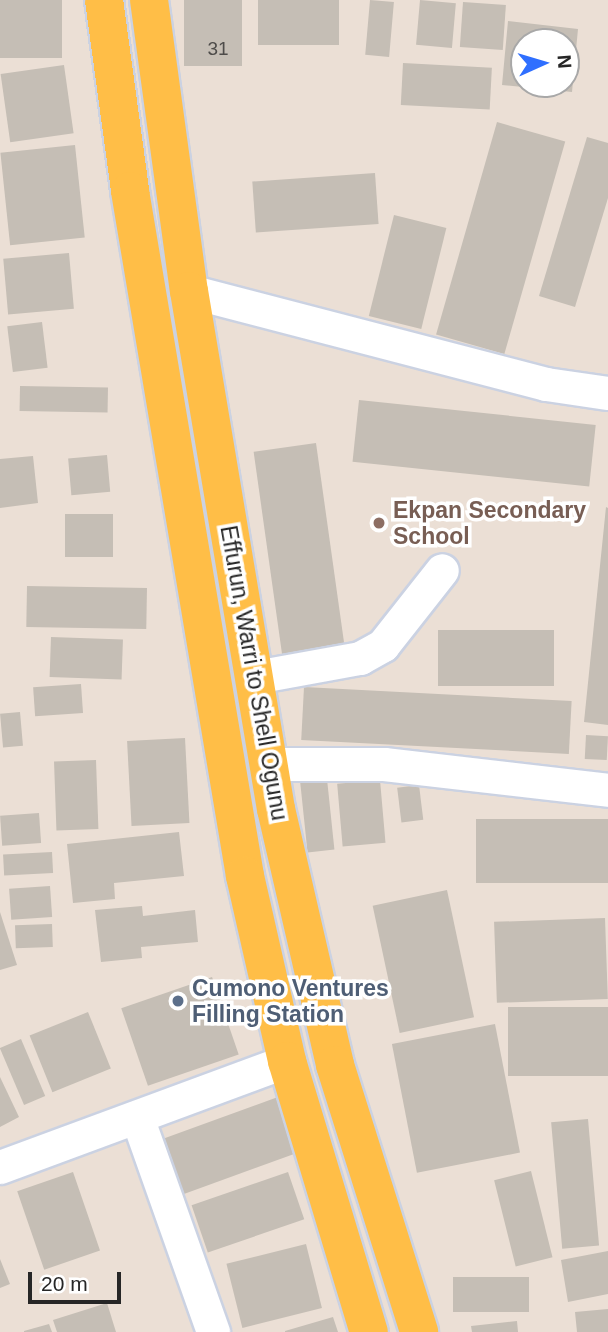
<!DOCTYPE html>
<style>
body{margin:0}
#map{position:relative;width:608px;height:1332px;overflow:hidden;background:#ebdfd5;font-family:Helvetica,sans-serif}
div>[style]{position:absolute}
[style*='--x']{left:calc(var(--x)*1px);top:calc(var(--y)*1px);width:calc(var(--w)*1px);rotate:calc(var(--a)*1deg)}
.building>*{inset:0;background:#c5beb5;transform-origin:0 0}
.roads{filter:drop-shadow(2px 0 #cbd2e2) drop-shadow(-2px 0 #cbd2e2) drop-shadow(0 2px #cbd2e2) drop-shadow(0 -2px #cbd2e2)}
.minor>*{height:33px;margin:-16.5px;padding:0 16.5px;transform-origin:16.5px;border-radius:16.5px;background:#fff}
.major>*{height:38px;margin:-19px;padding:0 19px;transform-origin:19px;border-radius:19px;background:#ffbe47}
.dots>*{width:19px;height:19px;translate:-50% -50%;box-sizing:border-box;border:4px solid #fff;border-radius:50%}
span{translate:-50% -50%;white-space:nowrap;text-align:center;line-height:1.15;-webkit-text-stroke:7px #fff;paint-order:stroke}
.number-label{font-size:19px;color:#4e4c4a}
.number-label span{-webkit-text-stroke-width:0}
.education-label{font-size:23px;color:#785e54;font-weight:700}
.left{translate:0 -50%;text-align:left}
.street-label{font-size:23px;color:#262626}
.service-label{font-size:23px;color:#4e5e75;font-weight:700}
.north{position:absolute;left:510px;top:28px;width:70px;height:70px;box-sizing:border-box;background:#fff;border:2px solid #a8a8a8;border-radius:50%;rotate:86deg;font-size:19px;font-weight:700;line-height:28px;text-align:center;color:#262626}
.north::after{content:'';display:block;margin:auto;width:24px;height:32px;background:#2f6fff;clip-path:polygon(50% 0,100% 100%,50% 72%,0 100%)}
.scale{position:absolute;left:28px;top:1272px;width:93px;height:32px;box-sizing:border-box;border:4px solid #262626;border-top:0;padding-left:9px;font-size:21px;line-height:24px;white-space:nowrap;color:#262626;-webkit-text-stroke:5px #fff;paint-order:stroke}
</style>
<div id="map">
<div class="building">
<div style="left:0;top:0;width:62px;height:58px"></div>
<div style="left:184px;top:0;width:58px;height:66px"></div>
<div style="left:258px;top:0;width:81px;height:45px"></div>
<div style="left:370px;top:0;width:24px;height:55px;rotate:5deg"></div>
<div style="left:420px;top:0;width:36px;height:45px;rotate:5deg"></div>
<div style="left:463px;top:2px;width:43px;height:45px;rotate:4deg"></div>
<div style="clip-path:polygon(evenodd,508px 21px,578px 29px,572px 92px,502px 85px,508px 21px,524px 42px,566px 42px,566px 84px,524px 84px,524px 42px)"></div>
<div style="left:403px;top:63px;width:89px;height:42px;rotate:3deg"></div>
<div style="left:64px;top:65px;width:69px;height:64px;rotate:82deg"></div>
<div style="left:497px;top:122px;width:71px;height:221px;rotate:16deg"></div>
<div style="clip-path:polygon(587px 137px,608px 143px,608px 198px,575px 307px,539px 296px)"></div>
<div style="left:75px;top:145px;width:93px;height:75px;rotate:84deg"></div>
<div style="left:375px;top:173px;width:51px;height:123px;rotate:86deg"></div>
<div style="left:394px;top:215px;width:54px;height:104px;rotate:14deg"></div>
<div style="left:69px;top:253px;width:56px;height:66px;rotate:85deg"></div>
<div style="left:42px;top:322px;width:46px;height:35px;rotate:83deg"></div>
<div style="left:20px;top:386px;width:88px;height:25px;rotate:1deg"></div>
<div style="left:359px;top:400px;width:238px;height:62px;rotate:6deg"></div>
<div style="left:316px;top:443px;width:207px;height:63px;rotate:82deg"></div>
<div style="left:107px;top:455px;width:37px;height:39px;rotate:85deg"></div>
<div style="clip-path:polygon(33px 456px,38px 503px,0 508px,0 459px)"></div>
<div style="clip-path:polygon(606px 507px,608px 508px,608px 725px,584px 722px)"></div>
<div style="left:65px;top:514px;width:48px;height:43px"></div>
<div style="left:27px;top:586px;width:120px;height:41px;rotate:1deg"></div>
<div style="left:438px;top:630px;width:116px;height:56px"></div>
<div style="left:51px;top:637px;width:72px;height:40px;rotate:2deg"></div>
<div style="left:81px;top:684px;width:29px;height:48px;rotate:86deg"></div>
<div style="left:304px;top:687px;width:268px;height:53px;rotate:3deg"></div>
<div style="left:20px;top:712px;width:34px;height:20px;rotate:85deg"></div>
<div style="left:586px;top:735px;width:22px;height:24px;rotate:3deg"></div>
<div style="left:185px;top:738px;width:85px;height:58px;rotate:87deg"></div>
<div style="left:96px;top:760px;width:69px;height:42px;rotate:88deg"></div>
<div style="left:327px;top:779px;width:71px;height:27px;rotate:84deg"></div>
<div style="left:380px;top:780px;width:63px;height:43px;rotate:85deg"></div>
<div style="left:419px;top:785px;width:35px;height:22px;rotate:83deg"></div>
<div style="left:39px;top:813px;width:30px;height:39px;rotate:86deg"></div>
<div style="left:608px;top:819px;width:64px;height:132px;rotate:90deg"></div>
<div style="clip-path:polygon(179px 832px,184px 876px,114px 883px,115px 899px,73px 903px,67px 844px)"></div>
<div style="left:52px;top:852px;width:21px;height:49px;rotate:87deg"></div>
<div style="left:50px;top:886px;width:31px;height:41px;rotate:86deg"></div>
<div style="left:447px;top:890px;width:130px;height:76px;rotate:78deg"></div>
<div style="clip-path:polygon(142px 906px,143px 916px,195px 910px,198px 942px,141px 947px,142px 958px,101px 962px,95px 910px)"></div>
<div style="clip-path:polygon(0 912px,17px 965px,0 970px)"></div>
<div style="left:605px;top:918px;width:81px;height:111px;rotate:88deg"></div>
<div style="left:52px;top:924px;width:23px;height:37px;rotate:88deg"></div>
<div style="left:212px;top:977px;width:82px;height:96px;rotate:71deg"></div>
<div style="left:608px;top:1007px;width:69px;height:100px;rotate:90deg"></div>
<div style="left:88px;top:1012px;width:61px;height:63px;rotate:68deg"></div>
<div style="left:495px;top:1024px;width:131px;height:105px;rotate:79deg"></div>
<div style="left:21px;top:1039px;width:62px;height:23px;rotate:67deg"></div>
<div style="clip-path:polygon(0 1077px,19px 1117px,0 1127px)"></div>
<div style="left:278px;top:1097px;width:59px;height:123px;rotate:70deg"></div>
<div style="left:588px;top:1119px;width:127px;height:37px;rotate:85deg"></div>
<div style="left:531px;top:1171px;width:89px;height:38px;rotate:76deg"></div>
<div style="left:73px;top:1172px;width:83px;height:59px;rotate:71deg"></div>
<div style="left:288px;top:1172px;width:50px;height:102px;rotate:71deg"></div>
<div style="left:306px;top:1244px;width:66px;height:82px;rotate:76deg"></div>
<div style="clip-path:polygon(608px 1251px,608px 1294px,568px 1302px,561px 1260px)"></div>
<div style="clip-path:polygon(0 1259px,10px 1284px,0 1288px)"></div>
<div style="left:453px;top:1277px;width:76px;height:35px"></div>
<div style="clip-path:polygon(107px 1303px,116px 1332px,57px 1332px,53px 1320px)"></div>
<div style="clip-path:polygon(608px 1309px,608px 1332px,577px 1332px,575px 1312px)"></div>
<div style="clip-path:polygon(333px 1317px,338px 1332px,285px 1332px,285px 1331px)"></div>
<div style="clip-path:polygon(517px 1321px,518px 1332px,472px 1332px,471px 1326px)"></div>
<div style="clip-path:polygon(49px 1324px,52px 1332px,24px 1332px,24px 1331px)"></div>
</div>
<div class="roads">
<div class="minor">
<div style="--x:189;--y:291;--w:369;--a:14.6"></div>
<div style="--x:546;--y:384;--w:63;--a:8.3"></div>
<div style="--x:255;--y:677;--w:107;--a:-10.3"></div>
<div style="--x:360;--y:658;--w:26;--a:-29"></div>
<div style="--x:383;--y:645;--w:95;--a:-51.8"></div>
<div style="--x:270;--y:764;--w:114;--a:0"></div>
<div style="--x:384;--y:764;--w:226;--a:6.6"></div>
<div style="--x:137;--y:1117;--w:228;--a:70.5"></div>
<div style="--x:0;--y:1167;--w:306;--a:-20.3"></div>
</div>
<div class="major">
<div style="--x:104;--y:0;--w:193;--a:82.2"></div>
<div style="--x:130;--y:191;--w:695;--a:80.47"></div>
<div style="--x:245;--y:876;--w:190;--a:77.2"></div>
<div style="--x:287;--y:1061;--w:283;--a:73.2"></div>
<div style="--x:149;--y:0;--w:294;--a:82.2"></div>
<div style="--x:189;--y:291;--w:525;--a:80.47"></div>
<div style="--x:276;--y:809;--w:263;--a:77"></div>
<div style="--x:335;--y:1065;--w:280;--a:72.5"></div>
</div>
</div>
<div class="dots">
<div style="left:379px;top:523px;background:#8d6e63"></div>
<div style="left:178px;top:1001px;background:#5c6f8a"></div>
</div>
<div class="number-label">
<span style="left:218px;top:49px">31</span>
</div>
<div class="education-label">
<span class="left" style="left:393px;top:523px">Ekpan Secondary<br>School</span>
</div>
<div class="street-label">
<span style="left:254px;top:673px;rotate:80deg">Effurun, Warri to Shell Ogunu</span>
</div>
<div class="service-label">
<span class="left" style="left:192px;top:1001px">Cumono Ventures<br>Filling Station</span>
</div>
<div class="north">N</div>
<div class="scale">20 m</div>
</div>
